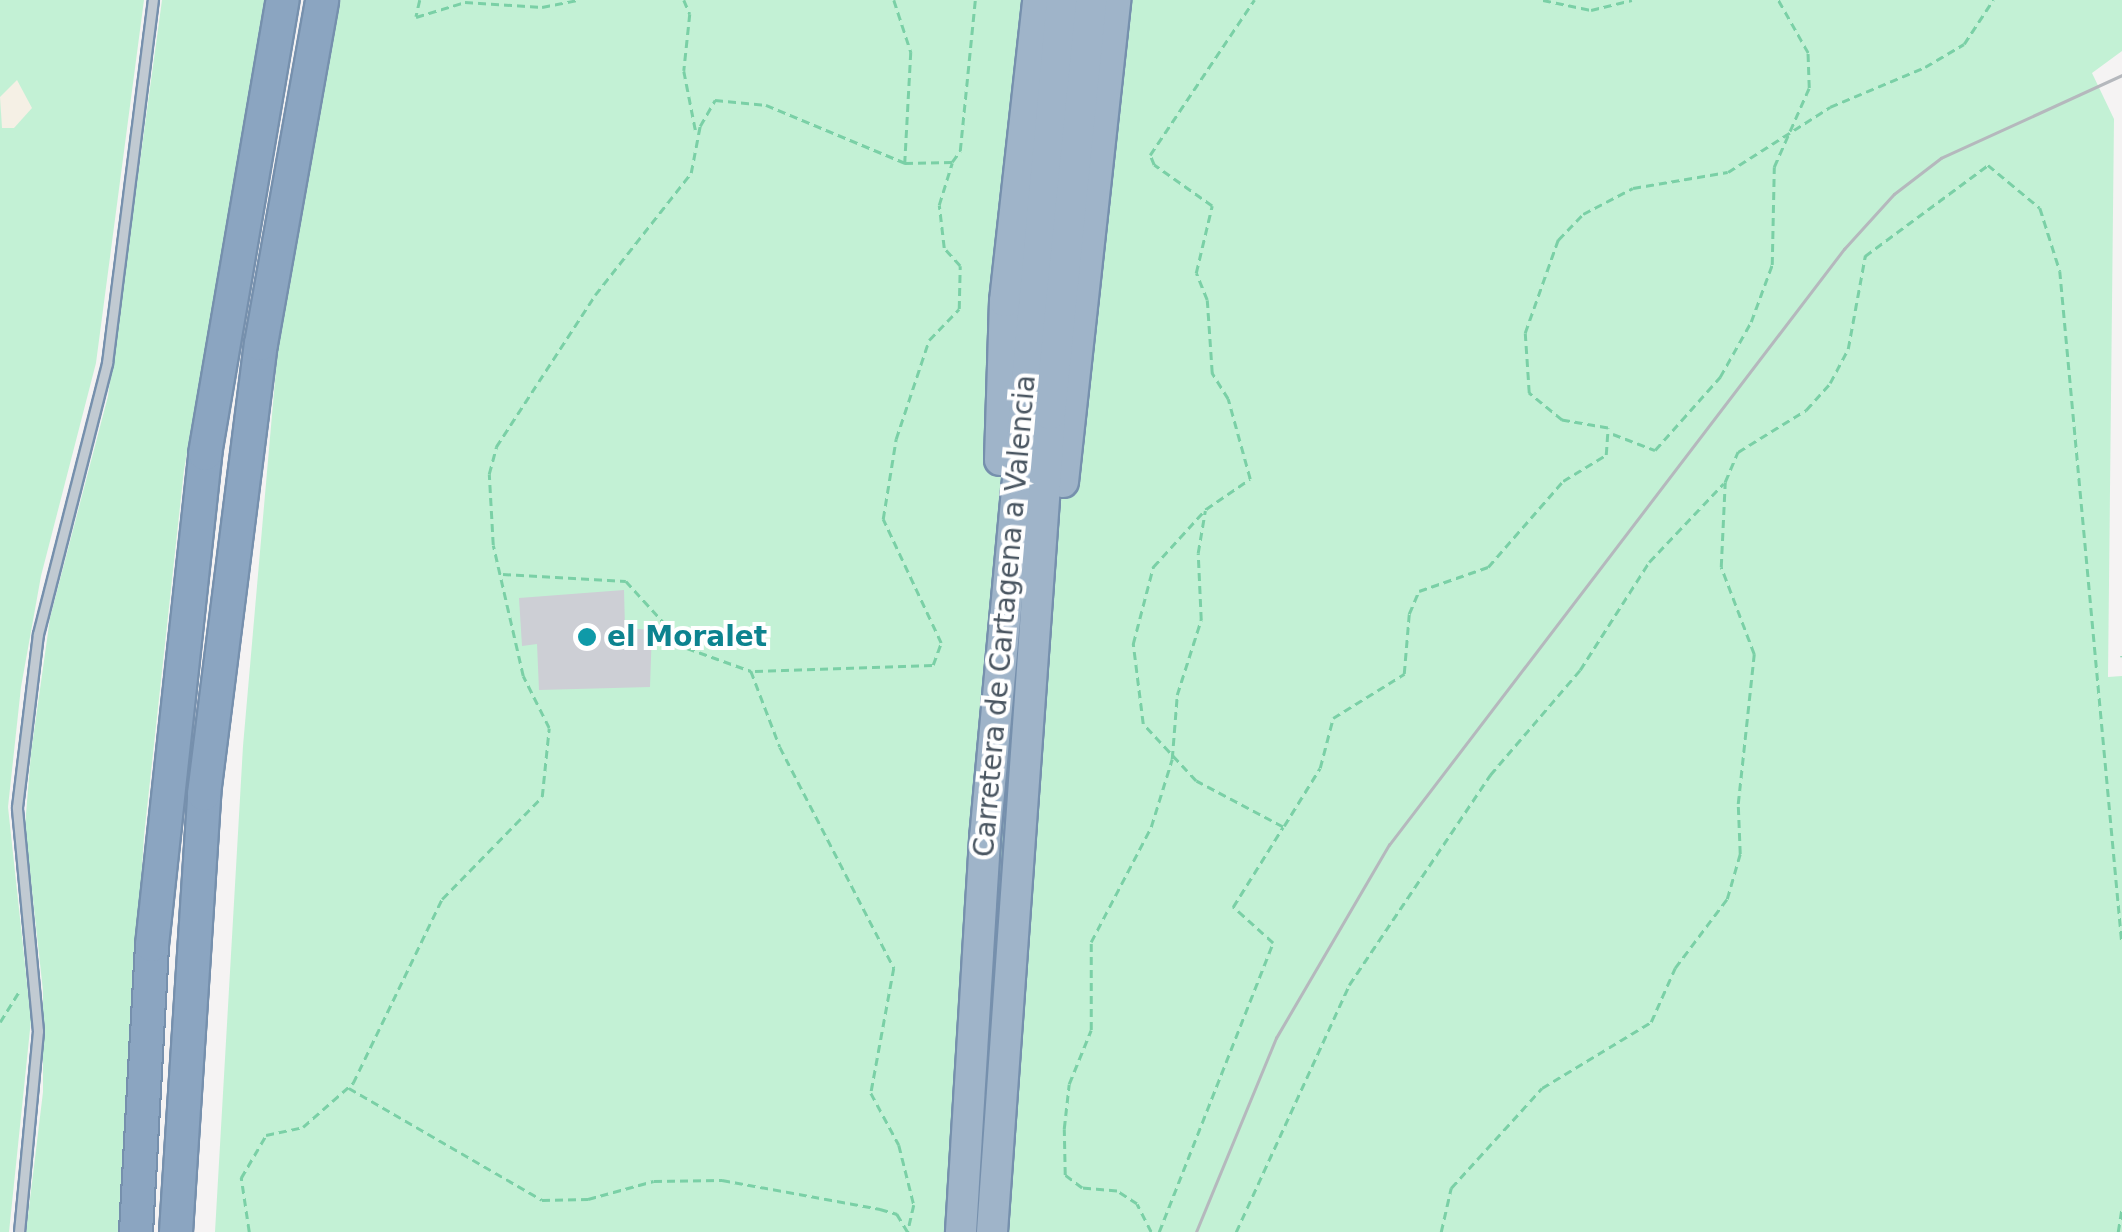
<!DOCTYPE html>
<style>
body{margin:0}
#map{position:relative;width:2122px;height:1232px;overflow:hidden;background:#f5f3f3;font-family:"DejaVu Sans",sans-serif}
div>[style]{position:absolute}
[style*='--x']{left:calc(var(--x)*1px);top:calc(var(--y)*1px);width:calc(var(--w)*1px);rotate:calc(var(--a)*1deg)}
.green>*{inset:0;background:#c3f1d5}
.sand>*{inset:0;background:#f5f0e5}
.building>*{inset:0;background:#cdcfd5}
.path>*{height:2.5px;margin-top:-1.25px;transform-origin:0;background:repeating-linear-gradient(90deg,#7ad0a6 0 8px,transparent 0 13px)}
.roads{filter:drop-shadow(2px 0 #7690ad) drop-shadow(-2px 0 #7690ad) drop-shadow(0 2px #7690ad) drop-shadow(0 -2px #7690ad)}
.service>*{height:9px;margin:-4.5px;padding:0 4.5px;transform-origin:4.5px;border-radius:4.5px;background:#c1cad2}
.trunk>*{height:30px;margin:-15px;padding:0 15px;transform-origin:15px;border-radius:15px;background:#9fb4c9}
.motorway>*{height:32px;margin:-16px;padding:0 16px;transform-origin:16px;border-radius:16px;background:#8ba5c1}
.tram>*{height:2.5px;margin:-1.25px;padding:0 1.25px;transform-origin:1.25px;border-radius:1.25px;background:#b5b8bd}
.dots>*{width:28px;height:28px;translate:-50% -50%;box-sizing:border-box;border:5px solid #fff;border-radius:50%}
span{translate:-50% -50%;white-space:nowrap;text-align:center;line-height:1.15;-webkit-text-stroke:8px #fff;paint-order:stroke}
.street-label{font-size:28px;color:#4a5661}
.culture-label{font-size:28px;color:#0d838f;font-weight:700}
.left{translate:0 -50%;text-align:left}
</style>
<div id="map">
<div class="green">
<div style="clip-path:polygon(0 0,144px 0,96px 363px,41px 576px,21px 687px,8px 807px,31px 1020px,9px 1232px,0 1232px)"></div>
<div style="clip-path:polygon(162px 0,266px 0,184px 470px,144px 836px,119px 1232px,26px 1232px,43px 1092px,43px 991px,25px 826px,31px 753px,50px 618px,108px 396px)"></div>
<div style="clip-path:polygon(339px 0,2122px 0,2122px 51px,2092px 73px,2114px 119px,2108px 677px,2122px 676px,2122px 1232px,215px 1232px,243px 746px,281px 312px)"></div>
</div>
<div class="sand">
<div style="clip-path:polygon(17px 80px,32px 108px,14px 128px,2px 128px,0 97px)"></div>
</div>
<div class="building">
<div style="clip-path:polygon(624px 590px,625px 628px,652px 630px,650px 687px,539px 690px,537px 644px,522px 646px,519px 598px)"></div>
</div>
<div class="path">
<div style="--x:420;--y:0;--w:17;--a:103"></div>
<div style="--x:416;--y:17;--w:51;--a:-17"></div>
<div style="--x:465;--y:2;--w:77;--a:3.7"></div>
<div style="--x:542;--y:7;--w:36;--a:-11"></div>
<div style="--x:684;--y:0;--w:15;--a:67"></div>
<div style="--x:690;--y:14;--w:57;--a:96"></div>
<div style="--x:684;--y:71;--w:62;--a:78.9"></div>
<div style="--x:894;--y:0;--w:55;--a:71.9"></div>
<div style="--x:911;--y:52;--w:111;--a:93.1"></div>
<div style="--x:1543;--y:0;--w:49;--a:11.8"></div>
<div style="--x:1591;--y:10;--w:42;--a:-13.7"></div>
<div style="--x:1613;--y:434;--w:45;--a:20.9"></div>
<div style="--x:1655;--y:450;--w:98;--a:-48.3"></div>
<div style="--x:1720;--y:377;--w:63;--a:-60.6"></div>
<div style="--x:1751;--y:322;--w:61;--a:-69.8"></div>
<div style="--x:1772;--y:265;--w:98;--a:-88.8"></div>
<div style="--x:1774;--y:167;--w:86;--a:-66.1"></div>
<div style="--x:1809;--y:88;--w:35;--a:-92"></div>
<div style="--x:1808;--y:53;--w:61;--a:-119.5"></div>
<div style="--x:503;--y:574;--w:123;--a:3.3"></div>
<div style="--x:626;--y:581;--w:91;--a:47.7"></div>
<div style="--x:687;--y:648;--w:68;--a:19.8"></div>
<div style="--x:751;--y:671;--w:81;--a:69.1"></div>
<div style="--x:780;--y:747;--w:249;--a:62.7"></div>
<div style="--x:894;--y:968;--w:127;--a:100.4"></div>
<div style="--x:871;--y:1093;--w:59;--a:61.7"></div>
<div style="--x:899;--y:1145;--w:62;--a:76"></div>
<div style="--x:914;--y:1205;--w:28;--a:103"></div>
<div style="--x:2122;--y:656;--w:1;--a:90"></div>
<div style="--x:755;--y:671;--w:178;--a:-1.9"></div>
<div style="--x:933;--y:665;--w:23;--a:-70"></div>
<div style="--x:941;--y:643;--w:137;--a:-115.1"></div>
<div style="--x:883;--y:519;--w:81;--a:-80.8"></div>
<div style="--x:896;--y:439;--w:104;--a:-71.6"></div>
<div style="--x:929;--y:340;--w:43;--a:-45.9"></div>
<div style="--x:959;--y:309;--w:43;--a:-88.7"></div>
<div style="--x:960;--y:266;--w:24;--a:-132"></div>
<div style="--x:944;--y:248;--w:43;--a:-96.6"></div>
<div style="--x:939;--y:205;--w:44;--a:-72.8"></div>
<div style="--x:1284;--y:826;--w:68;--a:-58.2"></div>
<div style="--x:1320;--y:768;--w:52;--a:-75.4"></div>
<div style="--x:1333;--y:718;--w:84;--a:-31.8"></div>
<div style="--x:1404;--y:674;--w:60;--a:-85.2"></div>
<div style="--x:1409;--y:614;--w:25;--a:-67"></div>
<div style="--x:1419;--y:591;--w:73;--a:-19.2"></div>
<div style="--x:1488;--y:567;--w:114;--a:-48.9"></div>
<div style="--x:1563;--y:481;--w:50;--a:-31.2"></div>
<div style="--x:1606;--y:455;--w:27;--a:-86"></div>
<div style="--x:1608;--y:428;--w:47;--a:-170.1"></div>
<div style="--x:1562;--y:420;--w:43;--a:-140.7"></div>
<div style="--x:1529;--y:393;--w:60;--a:-93.8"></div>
<div style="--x:1525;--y:333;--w:99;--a:-70.5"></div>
<div style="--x:1558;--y:240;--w:36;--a:-46"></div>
<div style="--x:1583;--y:214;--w:56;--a:-27.5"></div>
<div style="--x:1633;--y:188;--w:96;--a:-9.6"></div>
<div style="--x:1728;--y:172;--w:121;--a:-32.5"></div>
<div style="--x:1830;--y:107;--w:103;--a:-22.8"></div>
<div style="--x:1925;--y:67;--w:45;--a:-30.5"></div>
<div style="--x:1964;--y:44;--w:53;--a:-56.6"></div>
<div style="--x:0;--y:1022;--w:36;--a:-58"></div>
<div style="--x:349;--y:1088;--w:223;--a:30.1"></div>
<div style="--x:542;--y:1200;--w:46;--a:-1.2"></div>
<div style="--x:588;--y:1199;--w:68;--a:-15.3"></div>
<div style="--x:654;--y:1181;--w:68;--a:-0.8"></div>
<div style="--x:722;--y:1180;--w:161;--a:10.4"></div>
<div style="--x:880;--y:1209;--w:18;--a:16"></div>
<div style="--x:897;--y:1214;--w:21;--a:59"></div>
<div style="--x:249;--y:1232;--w:55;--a:-98.4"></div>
<div style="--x:241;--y:1178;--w:50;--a:-59.8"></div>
<div style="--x:266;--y:1135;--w:38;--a:-12"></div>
<div style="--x:303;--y:1127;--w:67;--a:-41.3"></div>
<div style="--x:353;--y:1083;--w:204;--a:-64.2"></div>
<div style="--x:442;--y:899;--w:143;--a:-45.6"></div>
<div style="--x:542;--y:797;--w:69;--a:-84.2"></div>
<div style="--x:549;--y:728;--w:58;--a:-116.6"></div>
<div style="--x:523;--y:676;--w:134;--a:-102.9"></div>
<div style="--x:493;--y:545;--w:71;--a:-93.2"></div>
<div style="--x:489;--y:474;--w:28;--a:-75"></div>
<div style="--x:496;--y:447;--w:181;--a:-56.9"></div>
<div style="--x:595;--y:295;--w:155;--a:-51.8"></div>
<div style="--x:691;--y:173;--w:48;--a:-79.2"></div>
<div style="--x:700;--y:126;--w:30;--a:-60"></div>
<div style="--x:715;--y:100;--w:51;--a:5.6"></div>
<div style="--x:766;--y:105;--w:151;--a:22.6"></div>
<div style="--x:905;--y:163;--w:47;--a:-1.2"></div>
<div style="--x:952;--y:162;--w:14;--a:-54"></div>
<div style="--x:960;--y:151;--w:152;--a:-84.3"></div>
<div style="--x:1151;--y:1232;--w:31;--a:-117"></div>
<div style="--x:1137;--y:1204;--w:24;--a:-147"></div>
<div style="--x:1117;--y:1191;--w:35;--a:-175"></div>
<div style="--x:1082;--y:1188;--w:21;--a:-143"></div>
<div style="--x:1065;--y:1175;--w:46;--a:-91.2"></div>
<div style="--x:1064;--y:1129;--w:45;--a:-83.7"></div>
<div style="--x:1069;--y:1084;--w:58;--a:-67.8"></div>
<div style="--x:1091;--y:1030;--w:88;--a:-90"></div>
<div style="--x:1091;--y:942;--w:130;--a:-62.4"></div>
<div style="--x:1151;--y:827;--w:71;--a:-72.8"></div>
<div style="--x:1172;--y:759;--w:64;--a:-85.5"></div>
<div style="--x:1177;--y:695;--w:79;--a:-72.3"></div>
<div style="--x:1201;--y:620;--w:67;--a:-92.6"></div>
<div style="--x:1198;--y:553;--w:43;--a:-80.5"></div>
<div style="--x:1159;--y:1232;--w:311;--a:-68.5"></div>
<div style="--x:1273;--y:943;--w:54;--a:-138"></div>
<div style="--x:1233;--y:907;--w:94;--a:-58"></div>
<div style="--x:1283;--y:827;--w:98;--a:-152.1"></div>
<div style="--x:1196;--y:781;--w:78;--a:-132.9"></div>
<div style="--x:1143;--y:724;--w:81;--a:-97.1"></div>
<div style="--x:1133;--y:644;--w:80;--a:-75.4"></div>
<div style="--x:1153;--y:567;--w:79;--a:-47.6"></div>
<div style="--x:1206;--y:509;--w:53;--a:-34.3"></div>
<div style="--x:1250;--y:479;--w:83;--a:-105.4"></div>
<div style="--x:1228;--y:399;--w:31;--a:-122"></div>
<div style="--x:1212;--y:373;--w:73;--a:-93.9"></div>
<div style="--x:1207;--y:300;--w:29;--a:-112"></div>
<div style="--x:1196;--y:273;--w:69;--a:-76.6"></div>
<div style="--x:1212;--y:206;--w:71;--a:-144.7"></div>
<div style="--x:1154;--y:165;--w:11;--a:-112"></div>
<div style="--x:1150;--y:155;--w:187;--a:-56.1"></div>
<div style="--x:1236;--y:1232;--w:272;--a:-65.4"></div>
<div style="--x:1349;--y:985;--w:253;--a:-56.1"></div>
<div style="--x:1490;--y:775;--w:138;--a:-49.4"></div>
<div style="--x:1580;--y:670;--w:128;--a:-57.4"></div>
<div style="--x:1649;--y:562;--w:108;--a:-46.5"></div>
<div style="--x:1441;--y:1232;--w:45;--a:-77.2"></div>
<div style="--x:1451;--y:1188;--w:135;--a:-47.7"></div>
<div style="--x:1542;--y:1088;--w:127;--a:-31.2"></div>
<div style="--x:1651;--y:1022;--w:59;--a:-66"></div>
<div style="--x:1675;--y:968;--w:86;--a:-53"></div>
<div style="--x:1727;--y:899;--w:47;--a:-73.9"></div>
<div style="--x:1740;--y:854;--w:50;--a:-92.3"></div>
<div style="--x:1738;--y:804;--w:151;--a:-83.9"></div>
<div style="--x:1754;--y:654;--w:93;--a:-110.8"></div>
<div style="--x:1721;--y:567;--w:85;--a:-87.3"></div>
<div style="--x:1725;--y:482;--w:33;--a:-67"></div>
<div style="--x:1738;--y:452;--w:80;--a:-31.7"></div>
<div style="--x:1806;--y:410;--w:36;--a:-48"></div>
<div style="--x:1830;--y:383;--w:38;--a:-62"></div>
<div style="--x:1848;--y:349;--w:95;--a:-79.6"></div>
<div style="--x:1865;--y:256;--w:153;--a:-36.5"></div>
<div style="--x:1988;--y:165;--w:67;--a:39.6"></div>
<div style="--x:2040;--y:208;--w:66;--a:72.4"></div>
<div style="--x:2060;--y:271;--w:675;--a:84.73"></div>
<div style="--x:2118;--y:1232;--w:24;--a:-81"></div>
</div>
<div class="roads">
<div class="service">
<div style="--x:19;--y:1232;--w:202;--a:-84.6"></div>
<div style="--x:38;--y:1031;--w:225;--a:-95.4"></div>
<div style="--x:17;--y:807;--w:174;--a:-83.1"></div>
<div style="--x:38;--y:634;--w:280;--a:-75.7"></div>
<div style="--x:107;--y:363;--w:366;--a:-82.8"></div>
</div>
<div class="trunk">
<div style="--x:1000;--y:460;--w:159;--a:-88.2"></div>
<div style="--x:1005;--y:301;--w:303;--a:-83.7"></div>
<div style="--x:1063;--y:482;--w:485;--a:-83.8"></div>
<div style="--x:961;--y:1232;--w:395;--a:-86.5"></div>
<div style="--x:985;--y:838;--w:842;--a:-84.75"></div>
<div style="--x:992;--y:1232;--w:820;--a:-85.94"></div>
<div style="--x:1050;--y:414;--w:416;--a:-84.3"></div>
</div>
<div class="motorway">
<div style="--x:136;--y:1232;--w:287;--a:-86.8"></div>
<div style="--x:152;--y:945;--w:494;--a:-83.8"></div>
<div style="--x:205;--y:454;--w:461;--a:-80.3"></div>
<div style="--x:176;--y:1232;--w:439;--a:-86.3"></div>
<div style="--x:204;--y:794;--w:454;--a:-82.8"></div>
<div style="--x:261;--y:344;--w:349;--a:-79.9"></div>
</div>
</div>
<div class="tram">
<div style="--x:1196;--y:1232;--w:210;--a:-67.6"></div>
<div style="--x:1276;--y:1038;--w:224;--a:-59.7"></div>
<div style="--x:1389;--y:845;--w:750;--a:-52.64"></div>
<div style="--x:1844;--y:249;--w:74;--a:-47.7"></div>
<div style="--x:1894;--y:194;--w:59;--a:-37.5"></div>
<div style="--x:1941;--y:158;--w:199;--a:-24.6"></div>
</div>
<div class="dots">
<div style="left:587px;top:637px;background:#0f9aa8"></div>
</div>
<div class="street-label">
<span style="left:1005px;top:616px;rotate:-85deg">Carretera de Cartagena a Valencia</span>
</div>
<div class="culture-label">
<span class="left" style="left:607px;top:637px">el Moralet</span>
</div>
</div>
